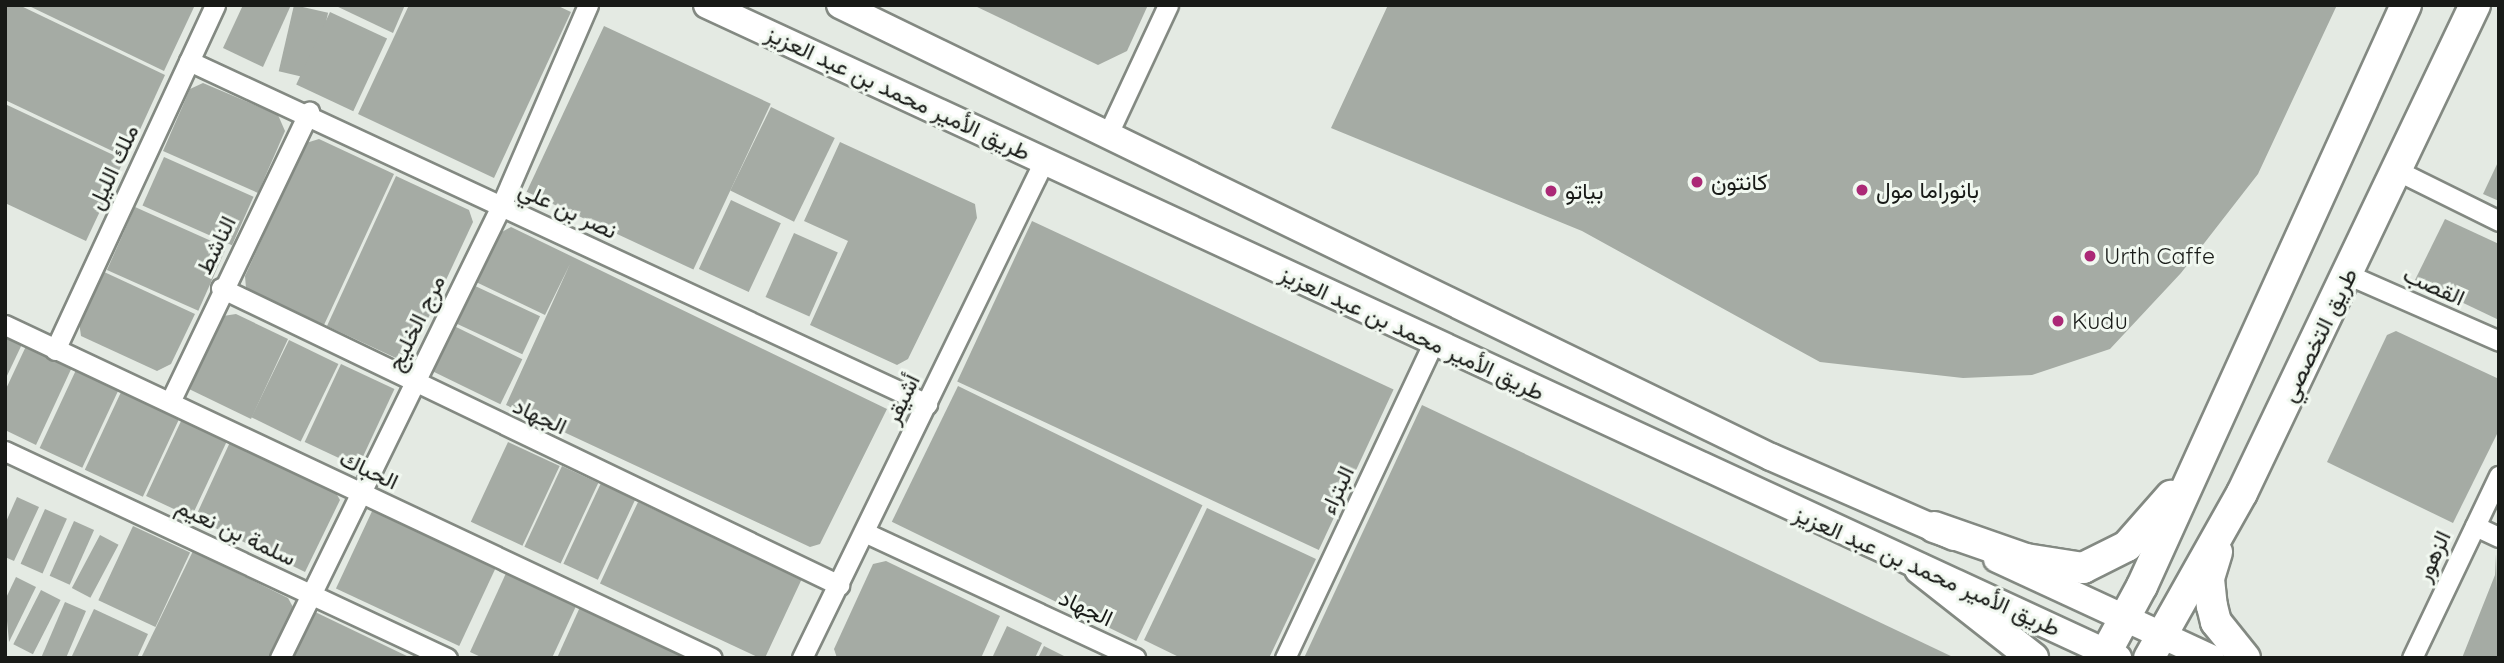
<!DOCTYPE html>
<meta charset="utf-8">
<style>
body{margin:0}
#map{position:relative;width:2504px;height:663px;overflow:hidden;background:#e4eae3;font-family:Quicksand,Vazirmatn,sans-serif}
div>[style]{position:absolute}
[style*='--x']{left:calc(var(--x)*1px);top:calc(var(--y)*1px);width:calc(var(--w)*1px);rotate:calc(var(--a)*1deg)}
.building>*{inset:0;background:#a5aba4;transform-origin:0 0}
.roads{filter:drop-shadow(2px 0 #838982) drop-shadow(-2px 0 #838982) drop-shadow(0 2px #838982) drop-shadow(0 -2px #838982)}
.street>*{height:19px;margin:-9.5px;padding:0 9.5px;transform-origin:9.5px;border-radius:9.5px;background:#fff}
.secondary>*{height:26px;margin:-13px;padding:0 13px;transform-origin:13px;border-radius:13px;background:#fff}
.primary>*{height:30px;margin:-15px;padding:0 15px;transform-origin:15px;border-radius:15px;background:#fff}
.dots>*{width:19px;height:19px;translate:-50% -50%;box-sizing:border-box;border:4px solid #f1f8f0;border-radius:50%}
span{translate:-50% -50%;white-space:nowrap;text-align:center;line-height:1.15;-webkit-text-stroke:6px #f1f8f0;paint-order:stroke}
.street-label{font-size:23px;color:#181a17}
.poi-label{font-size:23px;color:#181a17}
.left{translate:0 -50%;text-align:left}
.frame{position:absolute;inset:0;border:7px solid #181a17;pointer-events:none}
</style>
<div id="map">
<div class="building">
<div style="clip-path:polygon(5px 5px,19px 5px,165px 75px,127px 158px,5px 100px)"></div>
<div style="clip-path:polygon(27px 5px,195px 5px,164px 71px)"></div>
<div style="clip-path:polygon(243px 5px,291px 5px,263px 67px,223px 48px)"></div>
<div style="left:294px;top:5px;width:35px;height:68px;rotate:13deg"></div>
<div style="clip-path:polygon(334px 5px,405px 5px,393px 33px)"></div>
<div style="clip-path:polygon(409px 5px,556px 5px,571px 12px,494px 178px,358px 114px)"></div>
<div style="clip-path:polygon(973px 5px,1148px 5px,1127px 51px,1098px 65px)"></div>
<div style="clip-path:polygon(1388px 5px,2337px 5px,2258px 174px,2181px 273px,2110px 349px,2032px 375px,1963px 378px,1820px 362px,1582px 231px,1331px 128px)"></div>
<div style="left:330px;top:12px;width:63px;height:80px;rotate:25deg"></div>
<div style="left:604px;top:26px;width:184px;height:183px;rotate:25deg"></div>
<div style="clip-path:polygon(203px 83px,278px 115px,285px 131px,258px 193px,163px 151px,190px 89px)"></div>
<div style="clip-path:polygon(5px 104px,124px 160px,86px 241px,5px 203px)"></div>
<div style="left:771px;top:107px;width:71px;height:93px;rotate:26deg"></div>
<div style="clip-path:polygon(319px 139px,394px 174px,324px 325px,246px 288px,245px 276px,306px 143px)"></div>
<div style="clip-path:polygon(840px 142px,975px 204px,977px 218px,908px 359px,897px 365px,810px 325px,848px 241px,804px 221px)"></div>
<div style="left:164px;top:157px;width:98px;height:53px;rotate:24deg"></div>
<div style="clip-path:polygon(2499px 160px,2499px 201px,2483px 194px)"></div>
<div style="clip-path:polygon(396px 176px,469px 210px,473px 222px,412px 353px,398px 359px,327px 326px)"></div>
<div style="left:731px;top:200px;width:55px;height:76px;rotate:25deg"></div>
<div style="left:135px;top:207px;width:100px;height:69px;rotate:24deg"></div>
<div style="clip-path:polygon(2445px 219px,2499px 244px,2499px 320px,2415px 280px)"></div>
<div style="left:1032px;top:221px;width:399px;height:177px;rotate:25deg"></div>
<div style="clip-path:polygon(511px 227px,887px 409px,820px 544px,810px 547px,506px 405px,570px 264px,545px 315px,476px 282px,500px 233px)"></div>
<div style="left:794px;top:233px;width:48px;height:70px;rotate:24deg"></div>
<div style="clip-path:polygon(102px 271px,195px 314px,171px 364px,157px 371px,81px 336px,79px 322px)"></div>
<div style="left:473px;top:285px;width:74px;height:42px;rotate:25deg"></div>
<div style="clip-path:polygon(236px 314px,288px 339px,251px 419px,189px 389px,223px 316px)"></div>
<div style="left:454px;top:326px;width:76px;height:50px;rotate:26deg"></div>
<div style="clip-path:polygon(5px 331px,24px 340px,5px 380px)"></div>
<div style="clip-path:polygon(2396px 331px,2499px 379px,2499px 430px,2453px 523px,2327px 462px,2387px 335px)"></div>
<div style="left:289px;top:340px;width:55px;height:86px;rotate:26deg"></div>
<div style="clip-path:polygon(27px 344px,73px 365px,36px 445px,5px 430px,5px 391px)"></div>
<div style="left:341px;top:364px;width:59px;height:86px;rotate:25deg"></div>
<div style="left:76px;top:370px;width:47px;height:86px;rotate:25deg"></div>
<div style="left:958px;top:386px;width:272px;height:151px;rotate:26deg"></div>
<div style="left:122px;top:390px;width:64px;height:88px;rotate:25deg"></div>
<div style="clip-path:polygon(1422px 405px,1955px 658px,1304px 658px)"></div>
<div style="left:182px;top:419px;width:50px;height:85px;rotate:25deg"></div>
<div style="clip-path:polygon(231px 440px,335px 491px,340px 500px,305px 572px,195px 518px)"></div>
<div style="left:508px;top:442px;width:57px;height:88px;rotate:25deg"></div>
<div style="left:562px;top:466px;width:40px;height:89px;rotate:25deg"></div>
<div style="left:601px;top:483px;width:38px;height:89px;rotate:25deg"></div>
<div style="clip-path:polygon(17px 497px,39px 507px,14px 561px,5px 557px,5px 524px)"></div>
<div style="left:638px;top:502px;width:181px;height:90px;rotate:25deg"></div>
<div style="left:374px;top:507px;width:136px;height:90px;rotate:25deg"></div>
<div style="clip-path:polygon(1207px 508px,1316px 559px,1269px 658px,1181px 658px,1144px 640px)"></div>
<div style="left:45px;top:509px;width:24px;height:60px;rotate:24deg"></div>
<div style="left:74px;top:521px;width:22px;height:60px;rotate:24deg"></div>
<div style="left:133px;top:526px;width:63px;height:82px;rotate:25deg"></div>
<div style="left:100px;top:535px;width:21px;height:60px;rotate:28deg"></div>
<div style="clip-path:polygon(193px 551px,288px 598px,293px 607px,269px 658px,141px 658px)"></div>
<div style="clip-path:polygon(2496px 554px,2499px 658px,2462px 658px,2495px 575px)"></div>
<div style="clip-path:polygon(886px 561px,1000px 616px,981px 658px,837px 658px,834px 649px,873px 564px)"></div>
<div style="clip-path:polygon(507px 571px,577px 604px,552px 658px,483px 658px,470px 652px)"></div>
<div style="clip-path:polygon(16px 577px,36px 587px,9px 642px,5px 600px)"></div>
<div style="left:41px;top:590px;width:22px;height:61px;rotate:27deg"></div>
<div style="clip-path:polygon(65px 602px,86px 611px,66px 658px,41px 658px)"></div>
<div style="clip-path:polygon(580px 607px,689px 658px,557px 658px)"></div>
<div style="clip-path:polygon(94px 609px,148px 634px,137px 658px,71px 658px)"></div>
<div style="clip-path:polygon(313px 611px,411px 658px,291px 658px)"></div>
<div style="clip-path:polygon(1007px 626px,1042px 643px,1035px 658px,992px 658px)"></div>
<div style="clip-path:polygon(1044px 646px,1068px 658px,1038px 658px)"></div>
</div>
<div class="roads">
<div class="street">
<div style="--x:189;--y:61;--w:814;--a:24.93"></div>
<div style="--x:1107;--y:136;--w:145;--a:-65"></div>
<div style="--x:2396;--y:170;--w:115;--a:26.3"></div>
<div style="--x:2349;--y:275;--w:164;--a:23.7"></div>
<div style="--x:221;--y:288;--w:686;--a:25.67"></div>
<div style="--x:5;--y:325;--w:781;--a:25.22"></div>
<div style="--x:55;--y:350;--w:380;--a:-65.1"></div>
<div style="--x:170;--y:402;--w:322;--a:-64.4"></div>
<div style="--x:5;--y:451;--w:488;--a:25.1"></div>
<div style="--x:2475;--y:526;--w:26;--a:25"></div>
<div style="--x:864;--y:532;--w:299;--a:24.9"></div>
<div style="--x:280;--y:658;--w:503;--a:-63.94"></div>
<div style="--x:501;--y:206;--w:219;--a:-66.6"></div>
<div style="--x:802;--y:658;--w:553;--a:-64.04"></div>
<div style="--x:1285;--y:658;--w:347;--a:-64.8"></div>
<div style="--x:2412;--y:658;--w:202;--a:-64.5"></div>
</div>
<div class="secondary">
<div style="--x:707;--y:5;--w:1555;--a:24.83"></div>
<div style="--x:840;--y:5;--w:1035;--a:25.9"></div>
<div style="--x:1771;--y:457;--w:200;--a:23.6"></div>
<div style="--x:1997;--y:559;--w:236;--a:24.8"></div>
</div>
<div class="primary">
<div style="--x:1934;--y:527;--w:97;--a:19.2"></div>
<div style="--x:2026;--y:559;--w:58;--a:9"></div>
<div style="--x:2083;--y:568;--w:49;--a:-26.6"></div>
<div style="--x:2127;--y:546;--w:67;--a:-48.7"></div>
<div style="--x:2217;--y:552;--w:28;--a:107"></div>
<div style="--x:2209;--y:579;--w:27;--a:84"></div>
<div style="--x:2212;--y:606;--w:16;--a:76"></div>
<div style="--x:2216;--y:622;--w:46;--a:51.1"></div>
<div style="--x:1920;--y:569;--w:144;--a:38.2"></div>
<div style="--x:2103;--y:658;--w:82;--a:-61.6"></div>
<div style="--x:2142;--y:586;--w:638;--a:-65.56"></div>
<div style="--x:2149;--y:658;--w:189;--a:-60.6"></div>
<div style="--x:2242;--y:493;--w:541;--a:-64.48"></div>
</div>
</div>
<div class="dots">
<div style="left:1697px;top:182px;background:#ab2976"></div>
<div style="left:1862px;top:190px;background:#ab2976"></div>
<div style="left:1551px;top:191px;background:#ab2976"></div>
<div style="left:2090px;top:256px;background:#ab2976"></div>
<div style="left:2058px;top:321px;background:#ab2976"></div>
</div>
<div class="street-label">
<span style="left:898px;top:93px;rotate:25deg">طريق الأمير محمد بن عبد العزيز</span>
<span style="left:113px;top:167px;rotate:-65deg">ملك الليل</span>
<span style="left:568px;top:210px;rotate:25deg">نصر بن علي</span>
<span style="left:216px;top:245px;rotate:-64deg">الناشط</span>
<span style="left:2434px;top:286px;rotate:24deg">القصب</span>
<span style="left:416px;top:323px;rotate:-64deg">مرج الخليج</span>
<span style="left:1412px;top:333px;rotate:25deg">طريق الأمير محمد بن عبد العزيز</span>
<span style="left:2319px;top:335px;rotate:-64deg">طريق التخصصي</span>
<span style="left:902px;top:399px;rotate:-64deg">أشيقر</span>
<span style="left:540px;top:416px;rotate:25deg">الجهاد</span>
<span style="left:369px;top:470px;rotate:25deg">الحباك</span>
<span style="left:1337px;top:490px;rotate:-65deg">البتراء</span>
<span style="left:236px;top:532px;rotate:25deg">سلمة بن نعيم</span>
<span style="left:2433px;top:556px;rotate:-65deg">الزهور</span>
<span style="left:1927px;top:571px;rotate:24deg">طريق الأمير محمد بن عبد العزيز</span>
<span style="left:1086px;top:608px;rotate:25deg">الجهاد</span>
</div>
<div class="poi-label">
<span class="left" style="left:1711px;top:182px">كانتون</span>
<span class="left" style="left:1876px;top:190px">بانوراما مول</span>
<span class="left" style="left:1565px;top:191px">بياتو</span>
<span class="left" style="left:2104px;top:256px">Urth Caffe</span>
<span class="left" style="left:2072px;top:321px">Kudu</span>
</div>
<div class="frame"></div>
</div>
